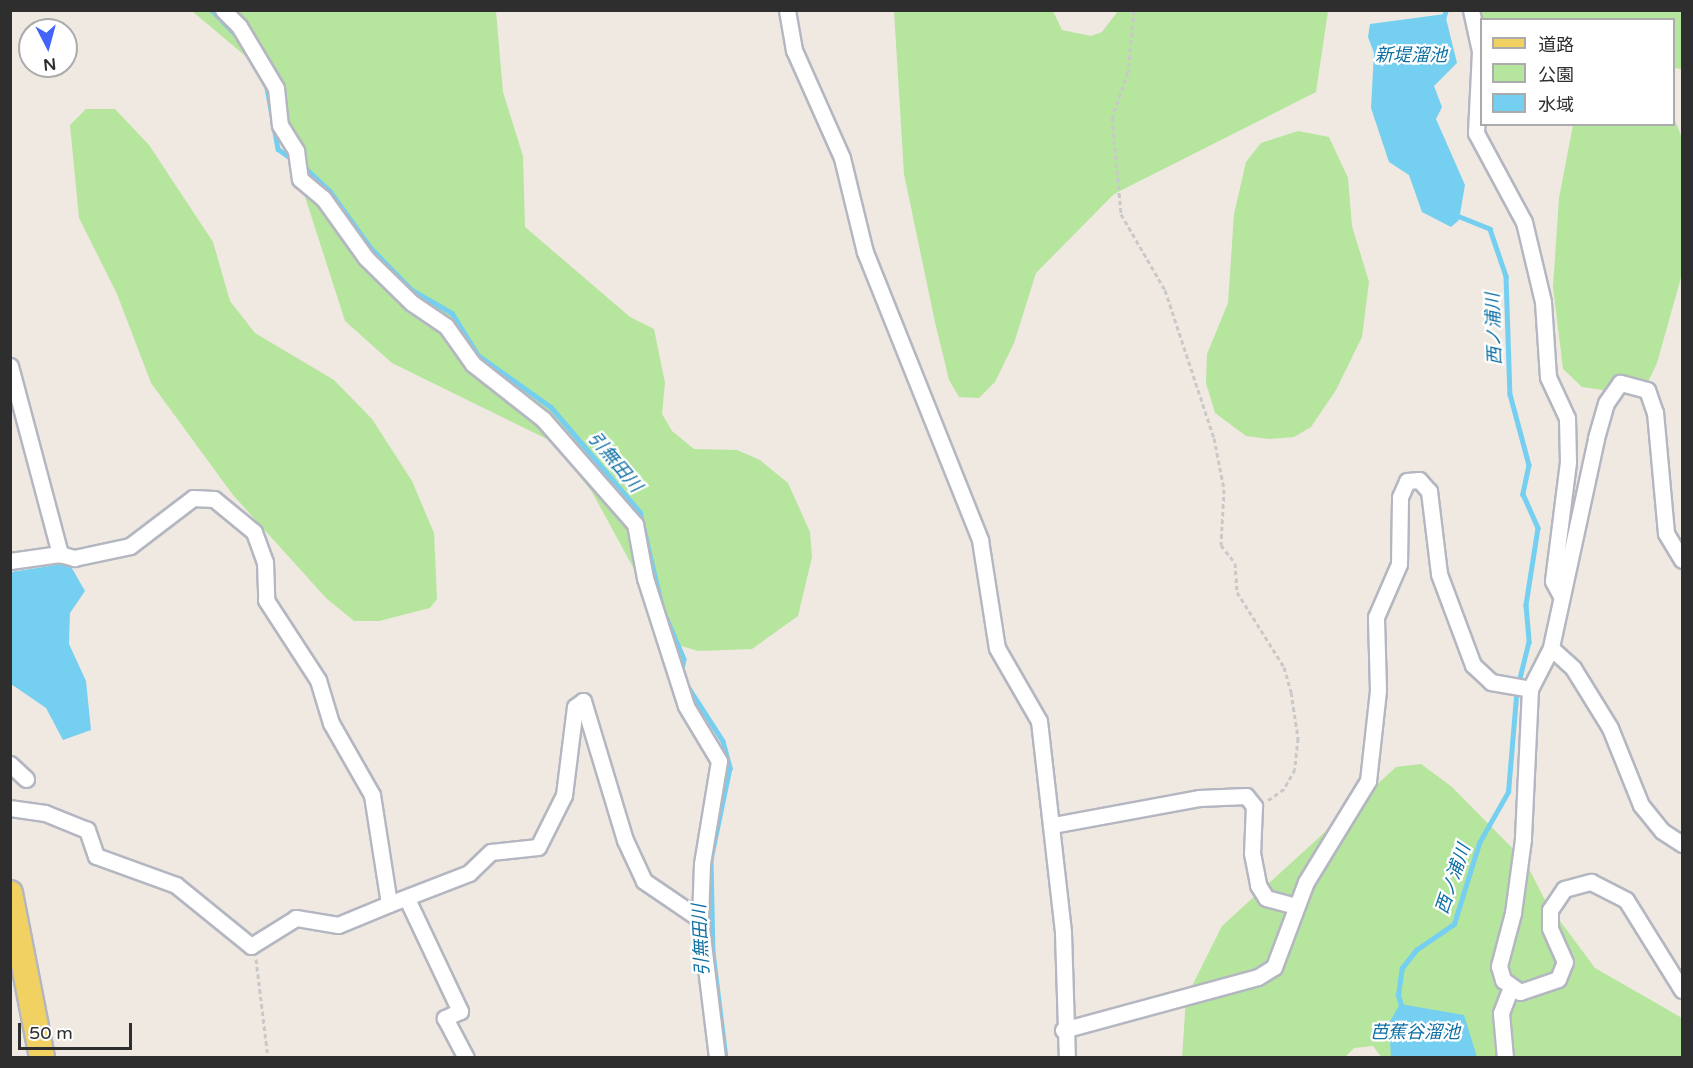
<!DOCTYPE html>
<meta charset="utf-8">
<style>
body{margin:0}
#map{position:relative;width:1693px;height:1068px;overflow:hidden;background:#efe9e1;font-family:"Varela Round","Noto Sans JP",sans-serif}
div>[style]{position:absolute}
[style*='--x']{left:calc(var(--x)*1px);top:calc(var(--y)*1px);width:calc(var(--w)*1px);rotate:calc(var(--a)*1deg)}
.green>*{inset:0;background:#b6e59e}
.water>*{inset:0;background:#75cff0}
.stream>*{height:4.5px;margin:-2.25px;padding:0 2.25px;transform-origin:2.25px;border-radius:2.25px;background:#75cff0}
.path>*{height:3px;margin-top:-1.5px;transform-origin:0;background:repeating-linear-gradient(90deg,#c9c9c9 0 4.5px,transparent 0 7.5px)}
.roads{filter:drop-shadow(2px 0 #b4b7c1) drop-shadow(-2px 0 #b4b7c1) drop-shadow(0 2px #b4b7c1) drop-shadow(0 -2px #b4b7c1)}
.street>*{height:15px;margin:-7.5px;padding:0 7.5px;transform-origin:7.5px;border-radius:7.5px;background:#fff}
.primary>*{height:24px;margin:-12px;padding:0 12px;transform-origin:12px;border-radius:12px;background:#f2d163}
span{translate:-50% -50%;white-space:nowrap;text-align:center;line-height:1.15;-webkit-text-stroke:4.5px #fff;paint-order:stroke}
.water-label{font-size:18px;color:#0d6fa3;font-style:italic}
.frame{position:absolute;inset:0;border:12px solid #2e2e2e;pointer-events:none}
.legend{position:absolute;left:1480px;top:18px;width:195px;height:108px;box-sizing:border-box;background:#fff;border:2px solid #ababab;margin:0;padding:8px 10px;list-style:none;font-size:18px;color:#2e2e2e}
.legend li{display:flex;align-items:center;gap:12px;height:30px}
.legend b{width:30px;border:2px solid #ababab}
.north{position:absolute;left:18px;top:18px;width:60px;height:60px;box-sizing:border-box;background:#fff;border:2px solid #ababab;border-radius:50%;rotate:174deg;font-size:16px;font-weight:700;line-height:24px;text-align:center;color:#2e2e2e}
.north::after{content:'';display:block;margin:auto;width:21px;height:27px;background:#4264fb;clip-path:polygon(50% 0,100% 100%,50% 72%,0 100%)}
.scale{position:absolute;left:18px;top:1023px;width:114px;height:27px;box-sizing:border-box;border:3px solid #2e2e2e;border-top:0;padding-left:8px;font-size:18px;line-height:21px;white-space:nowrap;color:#2e2e2e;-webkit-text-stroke:4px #fff;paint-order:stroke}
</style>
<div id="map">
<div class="green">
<div style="clip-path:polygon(192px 11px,496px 11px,503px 92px,523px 156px,525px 227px,630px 317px,654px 329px,665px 383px,662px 414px,672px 431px,694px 449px,737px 450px,760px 460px,788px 483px,810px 532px,812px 557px,798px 616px,752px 649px,698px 651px,675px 644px,592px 492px,553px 442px,392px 363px,345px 321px,272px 94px,249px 59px)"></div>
<div style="clip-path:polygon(894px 11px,1053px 11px,1062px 30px,1091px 36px,1102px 32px,1118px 11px,1328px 11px,1316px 92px,1114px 194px,1036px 273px,1014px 343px,995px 382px,979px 398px,959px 397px,949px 380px,935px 322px,904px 174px)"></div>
<div style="clip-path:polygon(1473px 11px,1682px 11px,1682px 69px,1674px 68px,1674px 20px,1482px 20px,1481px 26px)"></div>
<div style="clip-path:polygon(86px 109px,115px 109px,149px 145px,213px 242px,230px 301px,255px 333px,334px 380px,372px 419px,412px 481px,434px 533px,437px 599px,430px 608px,379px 621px,354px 621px,326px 598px,233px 495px,151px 383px,117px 294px,79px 218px,70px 125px)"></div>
<div style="clip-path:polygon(1674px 118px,1682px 138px,1682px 274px,1657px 363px,1647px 384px,1631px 394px,1582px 387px,1563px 369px,1553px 287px,1559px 198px,1573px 125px,1674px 124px)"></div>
<div style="clip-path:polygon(1298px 131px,1329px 137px,1348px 178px,1352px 226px,1369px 282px,1362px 337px,1336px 390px,1311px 427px,1294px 437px,1269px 439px,1246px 436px,1215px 413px,1206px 383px,1207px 354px,1228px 303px,1234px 214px,1246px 162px,1261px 143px)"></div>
<div style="clip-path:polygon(1421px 764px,1452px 787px,1525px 861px,1546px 902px,1595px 968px,1682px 1018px,1682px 1057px,1382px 1058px,1373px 1046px,1354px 1048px,1345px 1057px,1182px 1058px,1186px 998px,1222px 926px,1396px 767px)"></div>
</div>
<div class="water">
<div style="clip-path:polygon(1445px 14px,1457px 63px,1434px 86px,1442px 107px,1436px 119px,1465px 185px,1459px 220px,1451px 227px,1422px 212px,1409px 175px,1389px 162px,1371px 108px,1374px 53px,1368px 37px,1370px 24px)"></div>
<div style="clip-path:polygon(69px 563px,85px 591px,70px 613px,69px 644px,86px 681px,91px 730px,63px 740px,46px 708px,11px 684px,11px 572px)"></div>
<div style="clip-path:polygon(1400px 1004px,1464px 1015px,1477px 1057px,1391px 1057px,1389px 1023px)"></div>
</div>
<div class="stream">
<div style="--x:212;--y:10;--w:37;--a:46"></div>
<div style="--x:1443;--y:19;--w:9;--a:-72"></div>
<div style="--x:266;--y:82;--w:68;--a:79.8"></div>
<div style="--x:278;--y:149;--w:19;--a:35"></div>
<div style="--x:301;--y:164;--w:40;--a:43"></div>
<div style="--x:330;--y:191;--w:70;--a:54.3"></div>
<div style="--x:371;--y:248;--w:59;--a:45.7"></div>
<div style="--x:412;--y:290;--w:46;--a:29.9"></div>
<div style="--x:452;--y:313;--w:49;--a:58.2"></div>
<div style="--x:478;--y:355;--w:90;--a:35.5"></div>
<div style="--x:551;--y:407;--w:138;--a:49.7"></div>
<div style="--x:640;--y:512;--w:101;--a:76.8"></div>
<div style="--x:663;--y:610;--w:53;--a:66.8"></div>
<div style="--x:684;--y:659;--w:16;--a:101"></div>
<div style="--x:1456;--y:215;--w:37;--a:22"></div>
<div style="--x:1490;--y:229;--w:50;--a:71.2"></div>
<div style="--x:1506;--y:276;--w:118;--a:88.1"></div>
<div style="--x:1510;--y:394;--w:73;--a:75"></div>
<div style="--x:1529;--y:465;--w:30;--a:102"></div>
<div style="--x:1523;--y:494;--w:37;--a:66"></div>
<div style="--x:1538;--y:528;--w:78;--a:98.9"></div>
<div style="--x:1526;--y:605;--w:37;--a:85"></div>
<div style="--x:1529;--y:642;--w:37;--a:104"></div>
<div style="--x:685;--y:682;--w:70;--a:57.2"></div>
<div style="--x:723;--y:741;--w:28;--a:75"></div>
<div style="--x:730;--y:768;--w:94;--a:101.7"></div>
<div style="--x:711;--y:860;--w:92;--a:88.8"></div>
<div style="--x:713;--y:952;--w:107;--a:83"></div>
<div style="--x:1402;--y:1009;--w:15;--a:-106"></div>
<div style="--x:1398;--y:995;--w:27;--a:-82"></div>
<div style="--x:1402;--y:968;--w:23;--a:-52"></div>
<div style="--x:1416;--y:950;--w:46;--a:-34.4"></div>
<div style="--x:1454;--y:924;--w:85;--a:-72.8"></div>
<div style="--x:1479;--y:843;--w:59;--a:-60.4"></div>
<div style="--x:1508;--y:792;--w:96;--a:-85.2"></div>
</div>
<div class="path">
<div style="--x:1134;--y:10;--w:62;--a:95.5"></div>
<div style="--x:1128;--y:72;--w:49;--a:109.2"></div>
<div style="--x:1112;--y:118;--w:96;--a:84.6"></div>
<div style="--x:1121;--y:214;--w:88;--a:59.9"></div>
<div style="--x:1165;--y:290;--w:156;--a:71.7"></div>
<div style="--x:1214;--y:438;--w:52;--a:78.9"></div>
<div style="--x:1224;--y:489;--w:56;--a:93.1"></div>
<div style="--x:1221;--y:545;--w:23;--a:52"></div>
<div style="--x:1235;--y:563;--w:29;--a:86"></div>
<div style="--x:1237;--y:592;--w:89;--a:57.9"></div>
<div style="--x:1284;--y:667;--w:26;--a:74"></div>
<div style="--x:1291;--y:692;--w:47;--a:81.3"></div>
<div style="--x:1298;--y:738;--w:31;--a:96"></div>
<div style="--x:1295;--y:769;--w:23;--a:119"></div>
<div style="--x:1284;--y:789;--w:21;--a:145"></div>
<div style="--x:256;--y:959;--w:100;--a:83.1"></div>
</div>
<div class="roads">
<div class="street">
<div style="--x:223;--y:10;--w:23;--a:45"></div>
<div style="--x:239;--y:26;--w:72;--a:59.2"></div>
<div style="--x:276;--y:88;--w:37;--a:84"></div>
<div style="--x:280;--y:125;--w:31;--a:58"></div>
<div style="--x:296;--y:151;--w:28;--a:82"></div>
<div style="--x:300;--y:179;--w:30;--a:40"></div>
<div style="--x:323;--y:198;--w:74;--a:54.4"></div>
<div style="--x:366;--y:258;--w:64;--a:44.4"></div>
<div style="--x:412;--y:303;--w:41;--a:34.1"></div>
<div style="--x:446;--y:326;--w:47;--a:54.6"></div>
<div style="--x:473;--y:364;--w:89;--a:38.2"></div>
<div style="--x:543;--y:419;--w:140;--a:48.8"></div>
<div style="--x:635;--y:524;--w:55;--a:79.5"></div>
<div style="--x:645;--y:578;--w:134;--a:72.2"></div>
<div style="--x:686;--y:706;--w:64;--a:59"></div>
<div style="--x:719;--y:761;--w:104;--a:99.4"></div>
<div style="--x:702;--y:864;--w:55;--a:92.1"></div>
<div style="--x:700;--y:919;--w:140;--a:83"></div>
<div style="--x:787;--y:10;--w:41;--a:80.1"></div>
<div style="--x:794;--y:50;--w:118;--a:66"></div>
<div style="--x:842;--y:158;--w:97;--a:76.3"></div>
<div style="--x:865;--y:252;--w:310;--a:68.2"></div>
<div style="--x:980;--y:540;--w:109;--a:81.1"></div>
<div style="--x:997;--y:648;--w:84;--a:60.1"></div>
<div style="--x:1039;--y:721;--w:213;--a:83.5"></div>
<div style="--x:1063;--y:933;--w:125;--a:88.2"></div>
<div style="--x:1471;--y:10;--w:42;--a:77.6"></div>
<div style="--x:1480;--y:51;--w:82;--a:92.8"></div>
<div style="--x:1476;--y:133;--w:101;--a:61.7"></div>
<div style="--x:1524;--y:222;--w:82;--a:76.6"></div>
<div style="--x:1543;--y:302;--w:75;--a:86.2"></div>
<div style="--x:1548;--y:377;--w:45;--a:65.1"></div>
<div style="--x:1567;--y:418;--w:44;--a:88.7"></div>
<div style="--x:1568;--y:462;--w:120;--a:97.2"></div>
<div style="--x:1553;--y:581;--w:17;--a:62"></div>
<div style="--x:10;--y:366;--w:195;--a:75.1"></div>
<div style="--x:1682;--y:560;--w:31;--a:-121"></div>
<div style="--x:1666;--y:533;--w:121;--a:-95.2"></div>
<div style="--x:1655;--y:413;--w:24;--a:-109"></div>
<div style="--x:1647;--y:390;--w:28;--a:-165"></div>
<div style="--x:1620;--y:383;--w:24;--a:125"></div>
<div style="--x:1606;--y:403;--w:37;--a:106"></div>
<div style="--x:1596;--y:439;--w:214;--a:102.2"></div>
<div style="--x:1551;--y:648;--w:46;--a:117.1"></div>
<div style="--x:1530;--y:689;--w:150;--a:92.7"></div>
<div style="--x:1523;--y:839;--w:75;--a:97.7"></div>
<div style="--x:1513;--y:913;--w:55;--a:104.8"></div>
<div style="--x:1499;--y:966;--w:15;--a:74"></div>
<div style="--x:1503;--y:980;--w:21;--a:35"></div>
<div style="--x:1520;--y:992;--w:40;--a:-18.9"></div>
<div style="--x:1558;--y:979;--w:18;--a:-68"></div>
<div style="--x:1565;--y:962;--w:37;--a:-114"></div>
<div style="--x:1550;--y:928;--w:18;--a:-90"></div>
<div style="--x:1550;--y:910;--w:25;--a:-56"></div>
<div style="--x:1564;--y:889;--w:28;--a:-15"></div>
<div style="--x:1591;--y:882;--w:39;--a:27"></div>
<div style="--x:1626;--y:900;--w:106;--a:58.1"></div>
<div style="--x:10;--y:561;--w:50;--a:-8"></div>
<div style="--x:60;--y:554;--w:15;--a:16"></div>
<div style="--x:74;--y:558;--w:57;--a:-12.1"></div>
<div style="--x:130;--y:546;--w:79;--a:-37.3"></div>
<div style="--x:193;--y:498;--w:21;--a:3"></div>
<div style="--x:214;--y:499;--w:52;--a:39.5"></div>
<div style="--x:254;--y:532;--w:32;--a:70"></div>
<div style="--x:265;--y:562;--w:38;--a:88"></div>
<div style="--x:266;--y:600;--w:95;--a:57"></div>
<div style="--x:318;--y:680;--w:45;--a:73.2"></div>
<div style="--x:331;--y:723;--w:83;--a:60.3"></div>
<div style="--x:372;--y:795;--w:110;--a:81.1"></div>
<div style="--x:389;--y:904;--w:55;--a:157.6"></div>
<div style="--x:338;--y:925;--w:43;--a:-170.5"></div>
<div style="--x:296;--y:918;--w:53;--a:148.1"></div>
<div style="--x:251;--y:946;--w:97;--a:-140.9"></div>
<div style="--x:176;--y:885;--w:85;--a:-160.1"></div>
<div style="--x:96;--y:856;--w:28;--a:-109"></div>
<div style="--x:87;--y:830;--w:45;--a:-158"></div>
<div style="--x:45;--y:813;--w:35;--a:-172"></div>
<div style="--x:1551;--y:648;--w:30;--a:42"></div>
<div style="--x:1573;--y:668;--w:70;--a:58.3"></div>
<div style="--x:1610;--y:728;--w:83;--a:68.1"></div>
<div style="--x:1641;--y:805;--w:33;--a:51"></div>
<div style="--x:1662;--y:831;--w:24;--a:33"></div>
<div style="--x:10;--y:764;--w:22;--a:43"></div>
<div style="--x:1053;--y:825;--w:148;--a:-10.5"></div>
<div style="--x:1199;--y:798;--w:47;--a:-2.4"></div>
<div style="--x:1246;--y:796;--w:13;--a:51"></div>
<div style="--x:1254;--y:806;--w:47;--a:92.4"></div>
<div style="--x:1252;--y:853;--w:33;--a:79"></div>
<div style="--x:1258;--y:885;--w:15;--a:58"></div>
<div style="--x:1266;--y:898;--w:30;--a:15"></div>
<div style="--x:408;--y:901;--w:122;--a:64.7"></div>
<div style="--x:460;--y:1011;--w:17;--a:155"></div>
<div style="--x:445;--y:1018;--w:45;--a:62.3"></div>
<div style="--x:389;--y:904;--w:86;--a:-21.2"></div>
<div style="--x:469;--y:873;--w:30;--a:-44"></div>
<div style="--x:491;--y:852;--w:47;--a:-6.1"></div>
<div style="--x:538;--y:847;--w:58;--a:-63.4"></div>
<div style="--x:564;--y:795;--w:89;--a:-82.9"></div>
<div style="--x:575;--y:707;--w:10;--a:-37"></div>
<div style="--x:583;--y:701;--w:145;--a:73.2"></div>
<div style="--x:625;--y:840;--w:45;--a:65.1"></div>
<div style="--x:644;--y:881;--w:68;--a:34.2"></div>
<div style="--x:1063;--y:1030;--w:202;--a:-15.2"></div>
<div style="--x:1258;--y:977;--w:19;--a:-32"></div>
<div style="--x:1274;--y:967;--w:91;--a:-69.4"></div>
<div style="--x:1306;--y:882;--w:119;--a:-58.5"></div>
<div style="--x:1368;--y:781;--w:92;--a:-83.7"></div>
<div style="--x:1378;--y:690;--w:73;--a:-91.6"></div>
<div style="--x:1376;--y:617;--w:58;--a:-66.5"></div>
<div style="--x:1399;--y:564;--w:67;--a:-89.1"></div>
<div style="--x:1400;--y:497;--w:17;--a:-66"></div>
<div style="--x:1407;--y:481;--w:12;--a:-5"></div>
<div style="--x:1419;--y:480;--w:15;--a:48"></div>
<div style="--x:1429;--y:491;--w:84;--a:83.1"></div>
<div style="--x:1439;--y:574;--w:97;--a:69.5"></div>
<div style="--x:1473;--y:665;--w:25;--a:43"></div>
<div style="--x:1491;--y:682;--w:40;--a:10"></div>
<div style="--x:1505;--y:1058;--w:45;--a:-95.1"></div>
<div style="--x:1501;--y:1013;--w:26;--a:-69"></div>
</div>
<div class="primary">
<div style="--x:10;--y:893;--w:168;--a:79"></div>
</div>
</div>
<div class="water-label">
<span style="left:1411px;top:55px">新堤溜池</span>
<span style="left:1494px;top:329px;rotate:-92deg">西ノ浦川</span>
<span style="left:615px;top:462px;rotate:50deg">引無田川</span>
<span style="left:1453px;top:879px;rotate:-71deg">西ノ浦川</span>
<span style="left:701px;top:940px;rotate:-93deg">引無田川</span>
<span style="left:1415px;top:1032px">芭蕉谷溜池</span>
</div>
<div class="frame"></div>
<ul class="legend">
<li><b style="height:8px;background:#f2d163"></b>道路</li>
<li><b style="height:16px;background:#b6e59e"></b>公園</li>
<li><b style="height:16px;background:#75cff0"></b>水域</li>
</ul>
<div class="north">N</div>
<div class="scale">50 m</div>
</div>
